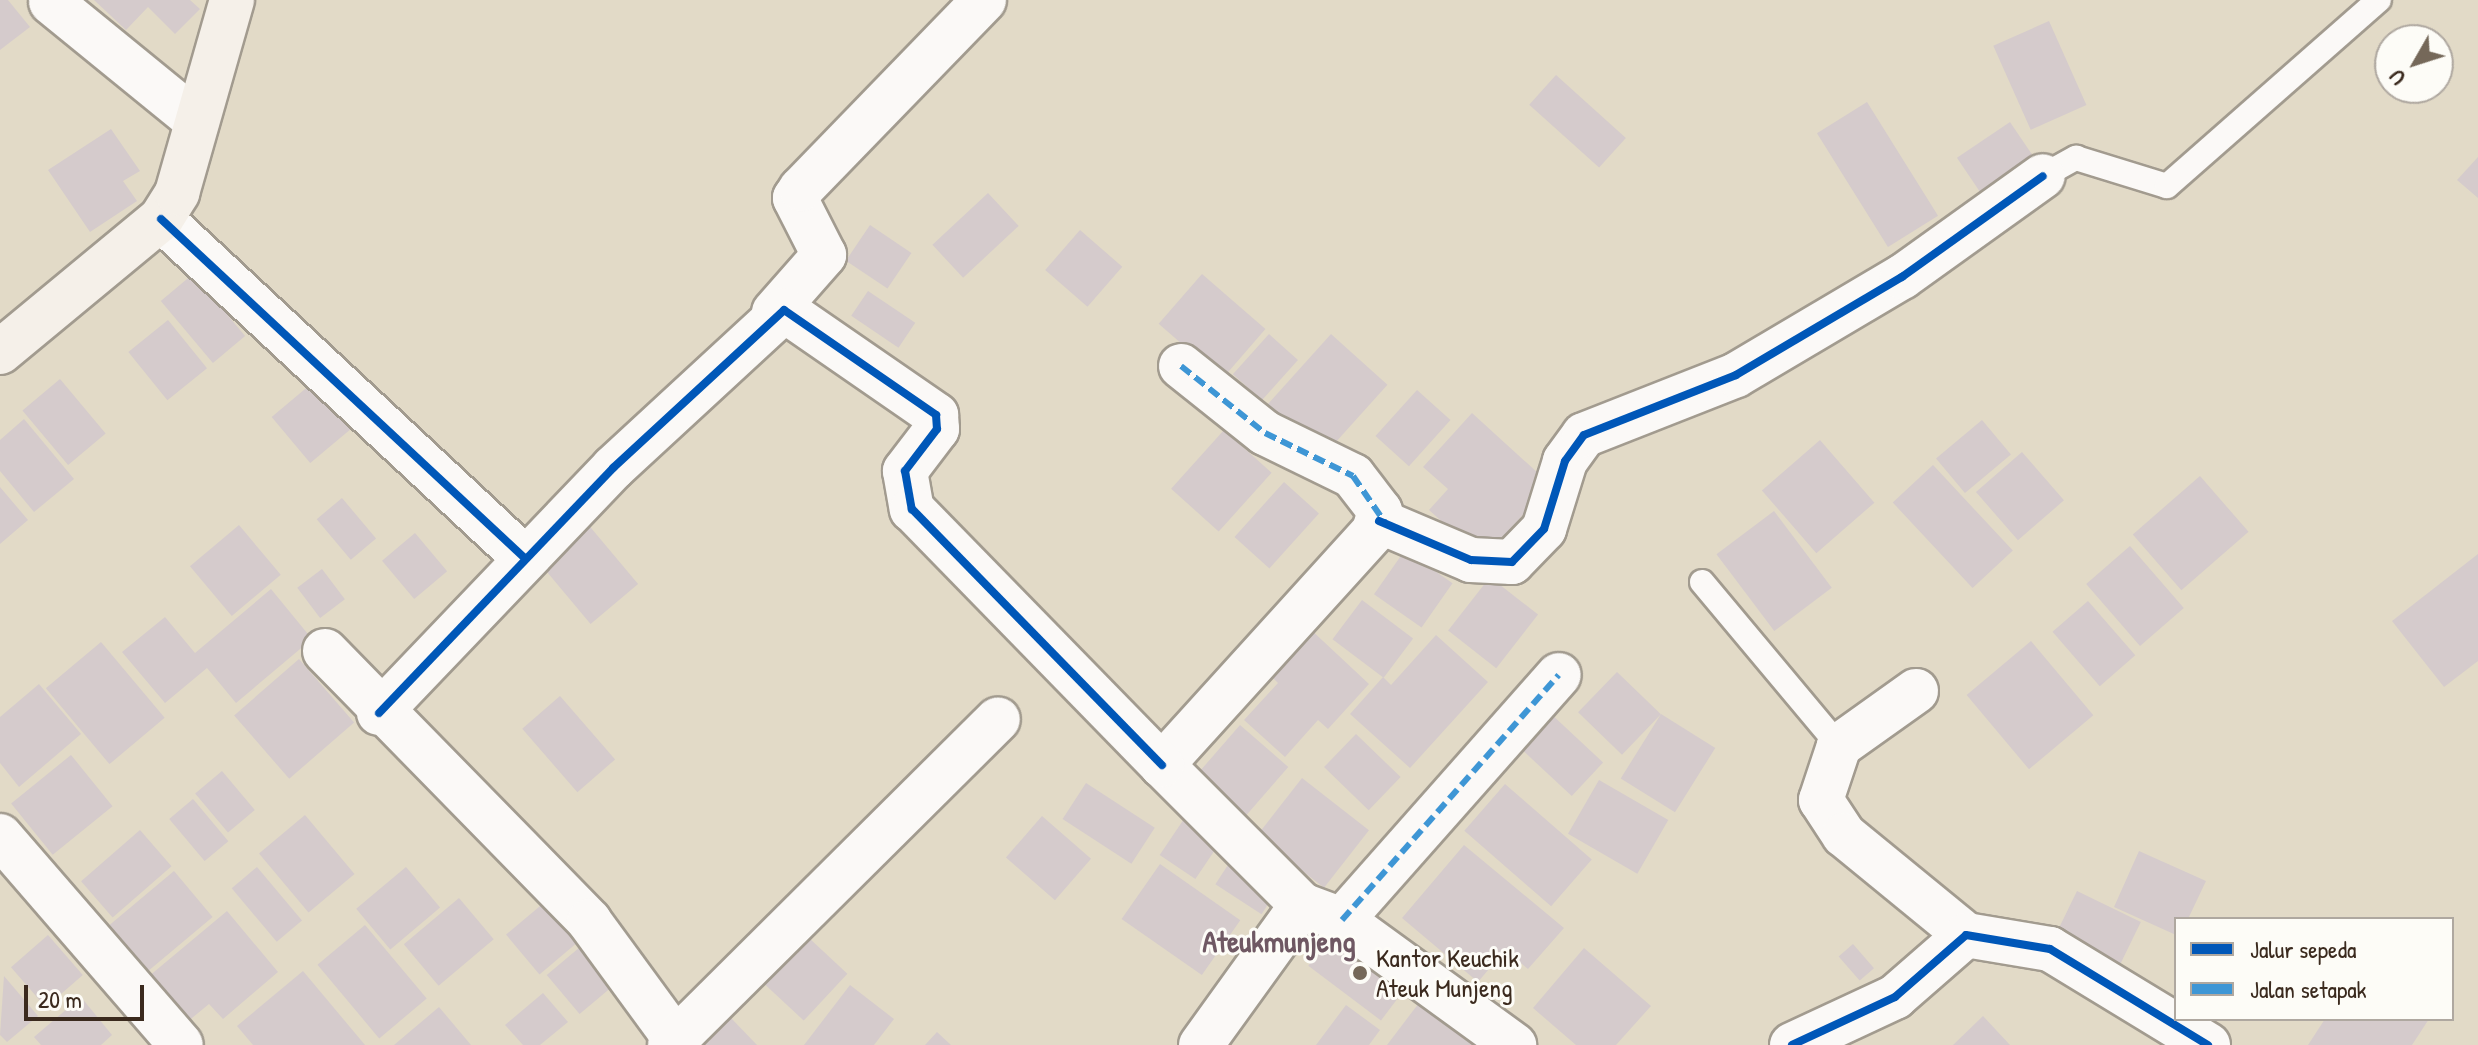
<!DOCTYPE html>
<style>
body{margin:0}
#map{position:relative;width:2478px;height:1045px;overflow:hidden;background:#e2dac7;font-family:"Patrick Hand",sans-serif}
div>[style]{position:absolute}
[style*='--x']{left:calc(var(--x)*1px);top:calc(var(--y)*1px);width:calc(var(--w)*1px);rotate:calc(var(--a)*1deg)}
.building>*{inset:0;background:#d5cbcc;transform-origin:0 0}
.roads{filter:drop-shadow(2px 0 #a29b8f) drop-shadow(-2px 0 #a29b8f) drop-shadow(0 2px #a29b8f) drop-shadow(0 -2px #a29b8f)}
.lane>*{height:24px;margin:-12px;padding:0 12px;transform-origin:12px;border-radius:12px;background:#fbf9f7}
.street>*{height:44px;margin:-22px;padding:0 22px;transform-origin:22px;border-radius:22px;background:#fbf9f7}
.secondary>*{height:44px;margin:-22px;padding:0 22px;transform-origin:22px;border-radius:22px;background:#f5f0e9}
.quiet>*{height:6px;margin-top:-3px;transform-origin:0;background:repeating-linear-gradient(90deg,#3e96d5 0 12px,transparent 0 18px)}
.cycleway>*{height:8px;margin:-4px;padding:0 4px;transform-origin:4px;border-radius:4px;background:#0057b8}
.dots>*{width:22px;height:22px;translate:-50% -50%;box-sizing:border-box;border:4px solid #fdfcf7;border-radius:50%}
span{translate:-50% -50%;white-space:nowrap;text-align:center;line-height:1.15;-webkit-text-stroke:6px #fdfcf7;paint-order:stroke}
.poi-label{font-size:26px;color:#3b2a1e}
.left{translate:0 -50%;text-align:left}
.quarter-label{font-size:30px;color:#6f5863;font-weight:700}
.legend{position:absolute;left:2174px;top:917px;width:280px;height:104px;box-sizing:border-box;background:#fdfcf7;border:2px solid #afa8a0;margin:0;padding:10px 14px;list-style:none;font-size:24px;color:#3b2a1e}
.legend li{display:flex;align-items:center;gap:16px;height:40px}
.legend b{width:40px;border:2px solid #afa8a0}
.north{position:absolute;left:2374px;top:24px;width:80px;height:80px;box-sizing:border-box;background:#fdfcf7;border:2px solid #afa8a0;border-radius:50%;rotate:231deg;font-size:22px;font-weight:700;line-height:32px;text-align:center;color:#3b2a1e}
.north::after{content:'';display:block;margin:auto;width:28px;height:36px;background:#756859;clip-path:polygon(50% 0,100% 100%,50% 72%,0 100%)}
.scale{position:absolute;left:24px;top:985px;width:120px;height:36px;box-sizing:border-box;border:4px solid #3b2a1e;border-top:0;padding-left:10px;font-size:24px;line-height:28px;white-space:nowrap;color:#3b2a1e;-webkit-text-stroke:6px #fdfcf7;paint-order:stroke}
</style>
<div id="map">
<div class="building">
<div style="clip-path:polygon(0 0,8px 0,30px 27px,0 50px)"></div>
<div style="clip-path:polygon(94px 0,190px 0,200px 9px,175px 34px,148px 7px,126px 30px)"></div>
<div style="left:2049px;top:21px;width:92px;height:61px;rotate:66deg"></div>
<div style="left:1556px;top:75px;width:94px;height:40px;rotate:42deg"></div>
<div style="left:1867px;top:102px;width:134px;height:59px;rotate:58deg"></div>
<div style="left:2010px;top:122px;width:47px;height:64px;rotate:56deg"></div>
<div style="clip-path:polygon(111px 129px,140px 171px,123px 181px,137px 201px,90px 232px,48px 170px)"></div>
<div style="clip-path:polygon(2478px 157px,2478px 198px,2457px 180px)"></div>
<div style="left:988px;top:193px;width:45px;height:76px;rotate:47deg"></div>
<div style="left:870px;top:225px;width:50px;height:43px;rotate:34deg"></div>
<div style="left:1080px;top:230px;width:56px;height:53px;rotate:41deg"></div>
<div style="left:193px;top:274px;width:81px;height:42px;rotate:50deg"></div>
<div style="left:1202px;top:274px;width:84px;height:66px;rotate:41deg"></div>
<div style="left:868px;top:291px;width:57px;height:30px;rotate:34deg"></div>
<div style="left:168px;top:320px;width:62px;height:51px;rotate:51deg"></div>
<div style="left:1269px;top:334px;width:39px;height:54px;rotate:42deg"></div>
<div style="left:1331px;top:334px;width:76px;height:107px;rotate:42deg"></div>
<div style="left:323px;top:374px;width:60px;height:67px;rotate:50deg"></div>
<div style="left:60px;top:379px;width:71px;height:49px;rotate:50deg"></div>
<div style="left:1417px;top:390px;width:45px;height:62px;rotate:42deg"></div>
<div style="clip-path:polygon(1472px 413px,1550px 484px,1484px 559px,1429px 510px,1448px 489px,1423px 467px)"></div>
<div style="clip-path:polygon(24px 419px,74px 479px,34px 512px,0 471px,0 440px)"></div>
<div style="left:1982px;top:420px;width:45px;height:60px;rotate:50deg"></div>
<div style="left:1224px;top:430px;width:64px;height:79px;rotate:42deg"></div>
<div style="left:1820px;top:440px;width:83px;height:77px;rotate:49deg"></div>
<div style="left:2022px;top:452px;width:64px;height:61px;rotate:49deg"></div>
<div style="left:1933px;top:465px;width:117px;height:55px;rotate:47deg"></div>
<div style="left:2200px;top:476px;width:74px;height:89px;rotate:49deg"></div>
<div style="left:1284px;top:482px;width:47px;height:74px;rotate:42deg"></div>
<div style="clip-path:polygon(0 487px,28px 520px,0 544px)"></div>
<div style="left:342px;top:498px;width:53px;height:33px;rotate:50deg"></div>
<div style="left:1774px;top:511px;width:96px;height:72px;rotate:53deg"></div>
<div style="left:586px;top:522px;width:81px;height:62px;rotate:50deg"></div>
<div style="left:239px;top:525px;width:65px;height:64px;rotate:50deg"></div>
<div style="left:415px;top:533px;width:50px;height:43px;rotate:50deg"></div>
<div style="left:2130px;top:546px;width:82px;height:58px;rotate:49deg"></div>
<div style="left:1405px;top:550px;width:58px;height:54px;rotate:35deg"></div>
<div style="clip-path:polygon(2478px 554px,2478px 661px,2444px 687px,2392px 621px)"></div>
<div style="left:322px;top:569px;width:38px;height:31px;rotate:53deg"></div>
<div style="left:1490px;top:577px;width:61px;height:68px;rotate:38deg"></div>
<div style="clip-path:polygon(271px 589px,312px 639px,236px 703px,207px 668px,165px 703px,122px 652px,165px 617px,195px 653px)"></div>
<div style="left:1362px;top:600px;width:64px;height:49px;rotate:37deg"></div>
<div style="left:2088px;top:601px;width:72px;height:47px;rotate:49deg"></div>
<div style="clip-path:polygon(1308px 627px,1369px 684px,1328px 729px,1318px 720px,1285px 757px,1244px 720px,1278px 683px,1267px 672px)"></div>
<div style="clip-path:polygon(1436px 635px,1488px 682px,1410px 768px,1350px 714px,1383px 677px,1391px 685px)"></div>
<div style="left:2031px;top:641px;width:97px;height:84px;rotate:50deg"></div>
<div style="left:101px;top:642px;width:99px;height:72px;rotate:50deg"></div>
<div style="left:299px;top:659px;width:84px;height:86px;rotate:49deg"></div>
<div style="left:1617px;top:672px;width:61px;height:56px;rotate:44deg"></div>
<div style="clip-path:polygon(39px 684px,81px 734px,19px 787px,0 763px,0 717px)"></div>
<div style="left:560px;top:696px;width:84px;height:50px;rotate:49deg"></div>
<div style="left:1549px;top:712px;width:74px;height:46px;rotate:43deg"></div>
<div style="left:1661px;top:714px;width:64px;height:76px;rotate:32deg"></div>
<div style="left:1240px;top:725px;width:64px;height:72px;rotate:41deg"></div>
<div style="left:1356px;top:734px;width:62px;height:46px;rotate:44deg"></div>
<div style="left:71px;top:755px;width:66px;height:77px;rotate:51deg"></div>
<div style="left:222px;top:771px;width:51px;height:35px;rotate:50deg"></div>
<div style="left:1302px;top:778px;width:85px;height:73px;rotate:38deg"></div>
<div style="left:1599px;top:780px;width:80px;height:62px;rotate:30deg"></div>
<div style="left:1086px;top:783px;width:82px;height:43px;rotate:33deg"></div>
<div style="left:1505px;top:784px;width:115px;height:62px;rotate:41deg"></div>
<div style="left:193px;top:799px;width:55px;height:31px;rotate:50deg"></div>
<div style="left:305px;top:815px;width:77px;height:60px;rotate:50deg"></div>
<div style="left:1042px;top:816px;width:65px;height:55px;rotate:41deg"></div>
<div style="left:1186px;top:816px;width:43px;height:47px;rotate:34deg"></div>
<div style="left:140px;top:830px;width:48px;height:78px;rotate:49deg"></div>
<div style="clip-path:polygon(1464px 845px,1564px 928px,1528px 969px,1505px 950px,1478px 982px,1402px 918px)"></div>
<div style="clip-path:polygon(2139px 851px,2206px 881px,2188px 919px,2176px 919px,2176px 935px,2114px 907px)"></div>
<div style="left:1235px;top:854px;width:55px;height:36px;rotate:33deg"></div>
<div style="left:1160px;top:864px;width:98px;height:67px;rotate:35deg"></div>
<div style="left:257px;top:867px;width:70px;height:33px;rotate:50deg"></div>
<div style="left:406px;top:867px;width:53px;height:65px;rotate:50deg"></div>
<div style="left:174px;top:871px;width:60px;height:95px;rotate:50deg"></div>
<div style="left:2077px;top:891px;width:71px;height:62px;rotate:26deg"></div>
<div style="left:552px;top:896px;width:52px;height:60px;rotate:50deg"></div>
<div style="left:459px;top:898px;width:54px;height:72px;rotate:50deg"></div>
<div style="clip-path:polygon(227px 911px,278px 972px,223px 1019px,209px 1004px,181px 1027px,142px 982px)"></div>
<div style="left:794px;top:924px;width:73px;height:64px;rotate:43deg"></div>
<div style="left:365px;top:925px;width:96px;height:62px;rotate:50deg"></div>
<div style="left:1339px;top:925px;width:91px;height:51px;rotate:37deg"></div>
<div style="left:48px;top:935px;width:53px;height:49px;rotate:49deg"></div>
<div style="left:592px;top:937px;width:51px;height:59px;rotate:50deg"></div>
<div style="left:1853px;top:944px;width:32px;height:19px;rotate:49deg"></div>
<div style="clip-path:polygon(1584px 948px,1651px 1006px,1616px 1045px,1576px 1045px,1533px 1008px)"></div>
<div style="clip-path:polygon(303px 971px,365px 1045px,253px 1045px,237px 1026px)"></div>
<div style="clip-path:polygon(4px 976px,38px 1016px,7px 1042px,0 1035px)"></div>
<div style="clip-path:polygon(850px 985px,894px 1019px,874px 1045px,804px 1045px)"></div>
<div style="clip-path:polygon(543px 993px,568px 1022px,540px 1045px,523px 1045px,505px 1025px)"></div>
<div style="clip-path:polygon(1425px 995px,1490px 1045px,1387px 1045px)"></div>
<div style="clip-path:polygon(81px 997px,112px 1035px,101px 1045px,41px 1045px,34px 1037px)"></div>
<div style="clip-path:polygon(1346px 1005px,1380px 1030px,1369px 1045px,1316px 1045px)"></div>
<div style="clip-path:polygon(439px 1007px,471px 1045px,394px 1045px)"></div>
<div style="clip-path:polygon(1983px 1016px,2010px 1045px,1953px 1045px)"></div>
<div style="clip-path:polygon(730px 1017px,757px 1045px,703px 1045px)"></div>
<div style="clip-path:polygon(2325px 1019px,2429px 1019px,2412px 1045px,2308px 1045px)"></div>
<div style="clip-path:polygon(937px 1032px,951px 1045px,925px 1045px)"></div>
</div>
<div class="roads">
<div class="lane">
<div style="--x:2043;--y:176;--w:38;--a:-29"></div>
<div style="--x:2076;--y:158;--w:95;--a:17.1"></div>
<div style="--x:2167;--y:186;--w:282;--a:-41.3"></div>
<div style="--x:1702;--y:582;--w:214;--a:50.1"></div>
</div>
<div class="street">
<div style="--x:51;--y:2;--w:188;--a:39.2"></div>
<div style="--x:161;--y:219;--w:497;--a:43"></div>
<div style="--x:774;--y:312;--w:76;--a:-48.7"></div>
<div style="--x:824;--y:255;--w:64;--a:-117"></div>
<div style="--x:795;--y:198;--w:11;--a:-56"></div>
<div style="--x:801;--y:189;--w:263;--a:-45.9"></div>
<div style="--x:1181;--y:366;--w:107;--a:38.6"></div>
<div style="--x:1265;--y:433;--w:98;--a:26"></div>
<div style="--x:1353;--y:476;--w:44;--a:52.4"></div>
<div style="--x:1380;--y:511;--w:21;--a:107"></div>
<div style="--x:1374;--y:531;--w:316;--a:132.2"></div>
<div style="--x:1162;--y:765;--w:198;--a:45"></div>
<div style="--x:1379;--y:521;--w:100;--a:23"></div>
<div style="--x:1471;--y:560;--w:41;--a:2.8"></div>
<div style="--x:1512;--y:562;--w:46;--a:-45.9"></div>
<div style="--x:1544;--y:529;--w:71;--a:-72.8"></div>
<div style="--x:1565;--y:461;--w:32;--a:-54"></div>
<div style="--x:1584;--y:435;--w:163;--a:-21.5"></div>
<div style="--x:1736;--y:375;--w:193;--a:-30.6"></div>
<div style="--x:1902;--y:277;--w:173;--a:-35.6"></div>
<div style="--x:325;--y:651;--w:378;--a:45.6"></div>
<div style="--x:589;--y:921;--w:144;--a:53.8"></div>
<div style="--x:1916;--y:691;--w:95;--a:144.5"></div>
<div style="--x:1839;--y:746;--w:57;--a:108.4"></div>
<div style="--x:1821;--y:800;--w:42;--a:56.7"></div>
<div style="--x:1844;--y:835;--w:158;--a:39.3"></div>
<div style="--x:379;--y:713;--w:339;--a:-46.3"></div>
<div style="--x:613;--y:468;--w:233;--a:-42.7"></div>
<div style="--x:784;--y:310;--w:185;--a:34.6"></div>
<div style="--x:936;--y:415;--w:14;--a:86"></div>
<div style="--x:937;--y:429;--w:53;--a:127.3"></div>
<div style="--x:905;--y:471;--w:39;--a:80"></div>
<div style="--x:912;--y:509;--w:358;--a:45.7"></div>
<div style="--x:0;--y:836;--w:276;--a:49.1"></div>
<div style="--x:1342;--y:920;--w:327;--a:-48.5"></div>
<div style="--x:670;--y:1045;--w:462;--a:-44.8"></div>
<div style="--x:1201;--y:1045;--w:173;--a:-54.2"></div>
<div style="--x:1302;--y:905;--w:43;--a:20.6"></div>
<div style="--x:1342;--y:920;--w:213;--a:36"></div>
<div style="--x:1792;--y:1045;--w:114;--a:-25"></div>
<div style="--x:1895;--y:997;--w:94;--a:-41.1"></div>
<div style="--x:1966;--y:935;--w:85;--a:9.5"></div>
<div style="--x:2050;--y:949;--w:185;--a:31.3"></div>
</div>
<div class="secondary">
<div style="--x:0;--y:352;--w:209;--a:-39.6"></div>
<div style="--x:161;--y:219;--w:31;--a:-58"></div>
<div style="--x:177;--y:193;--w:201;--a:-74.1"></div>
</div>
</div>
<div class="quiet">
<div style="--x:1181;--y:366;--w:107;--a:38.6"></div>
<div style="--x:1265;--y:433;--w:98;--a:26"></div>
<div style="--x:1353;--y:476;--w:58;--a:55.5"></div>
<div style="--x:1342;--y:920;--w:327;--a:-48.5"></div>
</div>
<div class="cycleway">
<div style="--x:161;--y:219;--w:497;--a:43"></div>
<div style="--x:1379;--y:521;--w:100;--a:23"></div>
<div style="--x:1471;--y:560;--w:41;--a:2.8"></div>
<div style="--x:1512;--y:562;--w:46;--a:-45.9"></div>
<div style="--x:1544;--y:529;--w:71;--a:-72.8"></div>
<div style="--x:1565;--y:461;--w:32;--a:-54"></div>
<div style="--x:1584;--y:435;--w:163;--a:-21.5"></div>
<div style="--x:1736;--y:375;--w:193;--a:-30.6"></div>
<div style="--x:1902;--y:277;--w:173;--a:-35.6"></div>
<div style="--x:379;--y:713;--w:339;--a:-46.3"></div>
<div style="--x:613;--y:468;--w:233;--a:-42.7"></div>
<div style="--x:784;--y:310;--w:185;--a:34.6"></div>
<div style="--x:936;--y:415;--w:14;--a:86"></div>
<div style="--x:937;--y:429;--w:53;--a:127.3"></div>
<div style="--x:905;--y:471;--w:39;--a:80"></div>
<div style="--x:912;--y:509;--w:358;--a:45.7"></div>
<div style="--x:1792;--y:1045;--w:114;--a:-25"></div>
<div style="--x:1895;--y:997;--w:94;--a:-41.1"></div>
<div style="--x:1966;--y:935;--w:85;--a:9.5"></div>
<div style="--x:2050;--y:949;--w:185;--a:31.3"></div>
</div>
<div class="dots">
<div style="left:1360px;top:973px;background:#756859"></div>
</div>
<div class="poi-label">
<span class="left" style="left:1376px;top:973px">Kantor Keuchik<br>Ateuk Munjeng</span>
</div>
<div class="quarter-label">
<span style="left:1279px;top:941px">Ateukmunjeng</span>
</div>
<ul class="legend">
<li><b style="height:10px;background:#0057b8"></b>Jalur sepeda</li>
<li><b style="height:10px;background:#3e96d5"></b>Jalan setapak</li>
</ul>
<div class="north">U</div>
<div class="scale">20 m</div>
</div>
